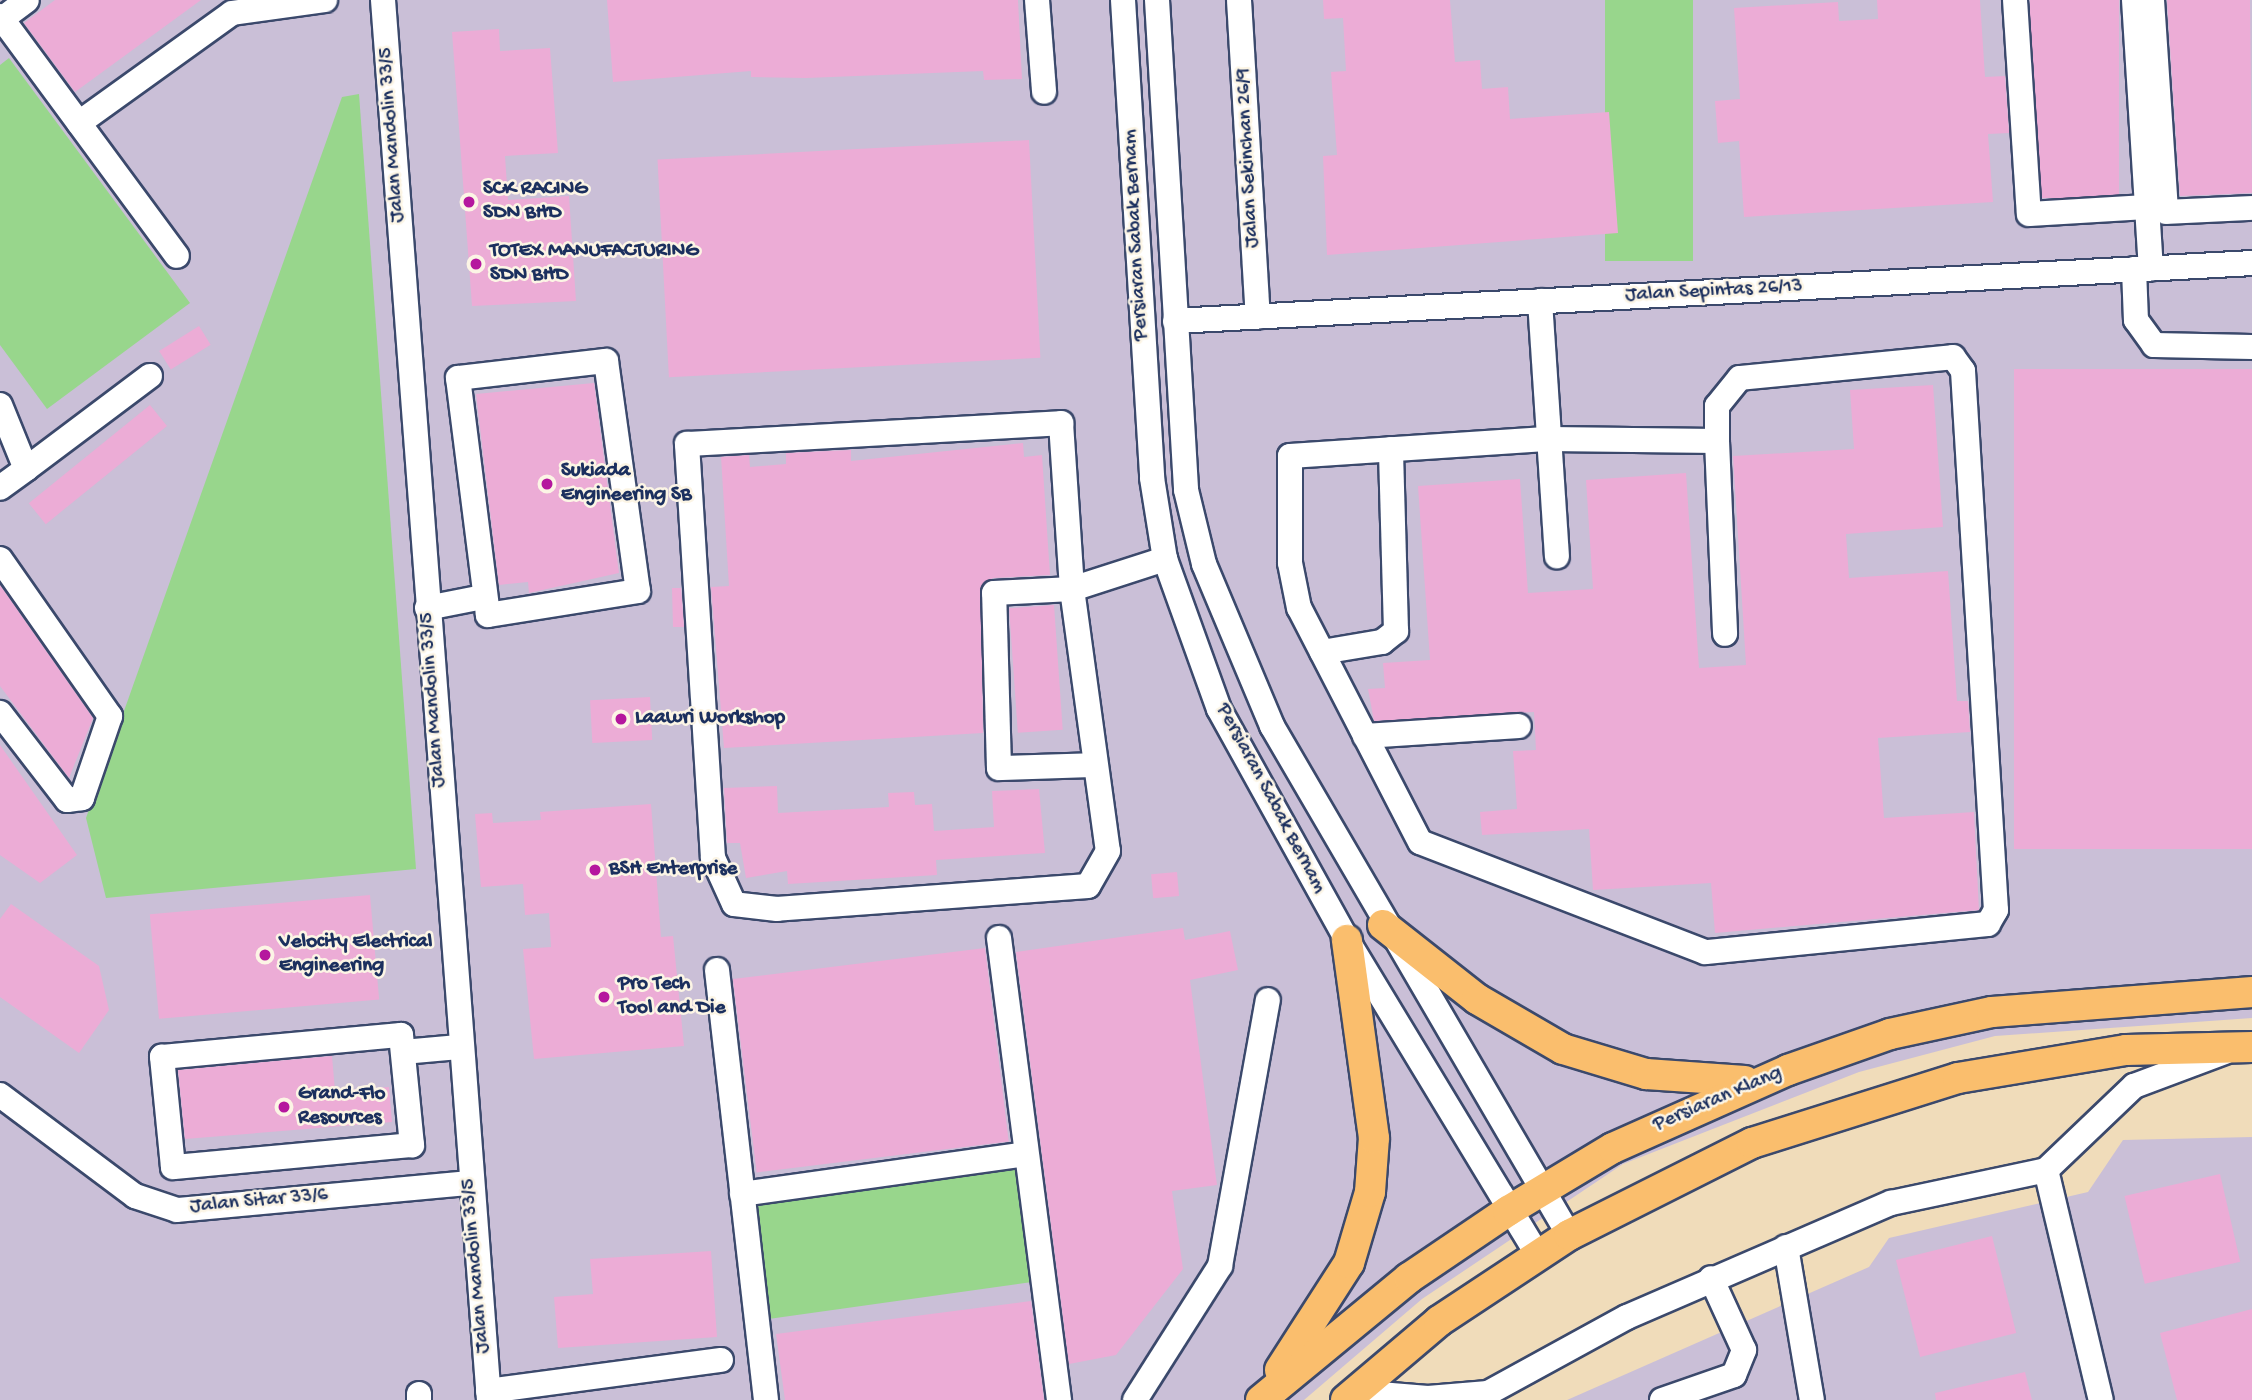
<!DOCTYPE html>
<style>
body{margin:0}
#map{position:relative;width:2252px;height:1400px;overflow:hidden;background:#f0dcba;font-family:"Gochi Hand",sans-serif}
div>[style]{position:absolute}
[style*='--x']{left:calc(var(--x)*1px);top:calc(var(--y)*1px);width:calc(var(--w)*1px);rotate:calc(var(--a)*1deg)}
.industrial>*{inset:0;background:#cabfd7}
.green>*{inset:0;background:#98d68c;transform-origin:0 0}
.building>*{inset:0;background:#ecacd6;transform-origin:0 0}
.roads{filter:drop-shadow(2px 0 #3b496c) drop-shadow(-2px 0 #3b496c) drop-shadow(0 2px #3b496c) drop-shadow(0 -2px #3b496c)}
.minor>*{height:24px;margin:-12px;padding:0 12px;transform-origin:12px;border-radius:12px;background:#fff}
.major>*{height:30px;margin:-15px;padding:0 15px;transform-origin:15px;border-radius:15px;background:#fabe6d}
.dots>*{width:19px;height:19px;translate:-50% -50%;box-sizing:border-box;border:4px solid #fcf5e5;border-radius:50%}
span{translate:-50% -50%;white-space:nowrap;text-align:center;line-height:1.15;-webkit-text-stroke:5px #fcf5e5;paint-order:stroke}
.street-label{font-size:21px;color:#1b2f5e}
.poi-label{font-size:21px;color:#1b2f5e;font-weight:700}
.left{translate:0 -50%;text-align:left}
</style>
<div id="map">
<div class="industrial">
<div style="clip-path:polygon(0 0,2252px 0,2252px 1018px,1995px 1036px,1859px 1072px,1623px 1164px,1422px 1299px,1304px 1400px,0 1400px)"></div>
<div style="clip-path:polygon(2252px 1137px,2252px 1400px,1567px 1400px,1869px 1267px,1889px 1238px,2088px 1192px,2123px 1140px)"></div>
</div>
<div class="green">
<div style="left:1605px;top:0;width:88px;height:261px"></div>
<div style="clip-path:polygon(9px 58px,190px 303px,47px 409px,0 345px,0 65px)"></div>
<div style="clip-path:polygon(359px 94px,416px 869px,106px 898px,86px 818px,342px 97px)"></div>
<div style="left:1017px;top:1163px;width:120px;height:266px;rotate:82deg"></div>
</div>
<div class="building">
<div style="clip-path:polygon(55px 0,201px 0,75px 92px,24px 23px)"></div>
<div style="clip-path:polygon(607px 0,1018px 0,1022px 79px,984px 80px,983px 71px,806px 78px,751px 77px,751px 71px,613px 82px)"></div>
<div style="clip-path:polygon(1323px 0,1450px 0,1455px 62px,1480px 60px,1482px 89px,1508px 87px,1510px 119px,1609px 112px,1618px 233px,1327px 255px,1323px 156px,1337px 155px,1331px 72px,1346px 71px,1343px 18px,1324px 19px)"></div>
<div style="clip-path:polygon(1877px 0,1980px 0,1985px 77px,2005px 76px,2009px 133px,1988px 134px,1993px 202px,1744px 217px,1739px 141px,1718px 143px,1715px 101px,1740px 99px,1734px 8px,1838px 2px,1839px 21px,1878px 19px)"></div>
<div style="left:2030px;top:0;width:89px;height:198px"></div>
<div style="clip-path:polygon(2167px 0,2250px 0,2252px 193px,2180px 196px)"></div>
<div style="clip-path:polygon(499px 29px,500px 51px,550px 48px,558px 153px,505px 156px,508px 200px,569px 196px,576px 301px,472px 306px,452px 32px)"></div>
<div style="left:1029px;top:140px;width:218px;height:372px;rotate:87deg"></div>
<div style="left:199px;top:326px;width:22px;height:47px;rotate:58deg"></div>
<div style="left:2252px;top:369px;width:480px;height:238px;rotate:90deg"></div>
<div style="clip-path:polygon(594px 383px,619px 573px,529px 593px,528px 582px,499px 585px,476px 394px)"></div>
<div style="clip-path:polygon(1933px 385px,1943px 527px,1846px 534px,1849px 578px,1948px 571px,1957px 701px,1968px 701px,1970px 732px,1878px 738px,1884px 818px,1974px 812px,1979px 910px,1715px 933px,1711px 883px,1593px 890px,1589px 829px,1482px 835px,1480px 812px,1517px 809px,1513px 751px,1536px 750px,1534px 712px,1374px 721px,1368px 689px,1385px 688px,1383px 663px,1430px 660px,1418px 486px,1520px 479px,1528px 593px,1593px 589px,1586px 480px,1686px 473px,1699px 668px,1746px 665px,1733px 456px,1854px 449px,1850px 390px)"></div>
<div style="left:150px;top:405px;width:27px;height:156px;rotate:51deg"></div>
<div style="clip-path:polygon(1023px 443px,1024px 457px,1042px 455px,1050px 575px,993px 578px,981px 587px,983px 733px,724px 748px,711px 587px,729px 586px,721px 457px,749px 455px,750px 467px,786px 464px,786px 453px,851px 450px,851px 461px)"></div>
<div style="clip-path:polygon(0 585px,93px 718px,69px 778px,0 686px)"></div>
<div style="clip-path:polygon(672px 588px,681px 588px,684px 627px,673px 627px)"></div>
<div style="left:1054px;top:605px;width:125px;height:45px;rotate:86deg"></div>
<div style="left:650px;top:697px;width:43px;height:60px;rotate:87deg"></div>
<div style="clip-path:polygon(0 745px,77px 855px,40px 883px,0 855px)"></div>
<div style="clip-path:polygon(777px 786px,778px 813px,889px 807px,888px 793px,914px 792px,915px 805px,932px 804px,934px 831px,994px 827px,992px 791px,1039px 789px,1045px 853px,936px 860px,937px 875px,788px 884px,787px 871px,746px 878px,740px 843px,727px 843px,724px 788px)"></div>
<div style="clip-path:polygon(651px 804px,661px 937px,673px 936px,684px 1046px,534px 1059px,523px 949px,551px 947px,549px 913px,525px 915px,523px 884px,481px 887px,475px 814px,492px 813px,493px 823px,541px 820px,540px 812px)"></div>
<div style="left:1177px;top:872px;width:24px;height:26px;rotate:85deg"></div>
<div style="left:370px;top:895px;width:105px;height:221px;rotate:85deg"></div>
<div style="clip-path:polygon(11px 904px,99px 966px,109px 1010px,79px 1053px,0 997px,0 919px)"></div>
<div style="clip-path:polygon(1183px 928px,1185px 940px,1230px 931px,1238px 970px,1190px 980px,1217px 1185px,1172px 1191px,1183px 1269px,1116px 1355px,1069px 1364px,1016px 952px)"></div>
<div style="left:985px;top:948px;width:195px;height:254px;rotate:83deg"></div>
<div style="clip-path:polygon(332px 1056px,335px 1091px,389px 1087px,392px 1122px,185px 1139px,178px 1070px)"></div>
<div style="left:2220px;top:1174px;width:90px;height:98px;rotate:77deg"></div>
<div style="left:1992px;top:1236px;width:100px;height:99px;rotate:76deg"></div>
<div style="clip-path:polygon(711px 1251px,717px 1337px,558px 1348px,554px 1297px,593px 1294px,590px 1259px)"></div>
<div style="clip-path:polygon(1031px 1301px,1044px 1400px,785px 1400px,776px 1334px)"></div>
<div style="clip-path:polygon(2252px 1309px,2252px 1400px,2177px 1400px,2160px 1333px)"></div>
<div style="clip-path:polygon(2025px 1372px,2032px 1400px,1936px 1400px,1935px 1393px)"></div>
</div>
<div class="roads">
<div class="minor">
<div style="--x:383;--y:0;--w:1404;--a:85.67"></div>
<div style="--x:1037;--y:0;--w:92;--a:85.6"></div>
<div style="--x:1123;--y:0;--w:479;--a:86.5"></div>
<div style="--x:1152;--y:478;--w:82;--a:80.9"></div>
<div style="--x:1165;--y:559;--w:159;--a:70.2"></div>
<div style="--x:1219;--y:709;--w:264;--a:61"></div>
<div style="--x:1347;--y:940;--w:369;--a:58.8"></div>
<div style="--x:1157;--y:0;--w:491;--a:86.6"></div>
<div style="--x:1186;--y:490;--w:76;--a:76.3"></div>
<div style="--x:1204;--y:564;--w:176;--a:67.2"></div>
<div style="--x:1272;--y:726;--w:589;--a:59.74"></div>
<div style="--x:1239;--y:0;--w:317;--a:86.6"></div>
<div style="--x:2015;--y:0;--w:214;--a:86.3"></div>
<div style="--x:2029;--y:214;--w:118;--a:-3.4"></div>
<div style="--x:2134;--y:0;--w:269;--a:86.4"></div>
<div style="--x:2152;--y:0;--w:212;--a:86.2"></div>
<div style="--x:2166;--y:212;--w:86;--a:-2.7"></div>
<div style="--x:0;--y:16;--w:298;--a:53.6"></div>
<div style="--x:2;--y:19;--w:31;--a:-37"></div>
<div style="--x:79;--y:123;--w:188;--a:-35.7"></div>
<div style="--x:232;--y:13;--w:94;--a:-8"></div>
<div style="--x:2134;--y:269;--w:51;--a:87.8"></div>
<div style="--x:2136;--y:320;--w:31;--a:54"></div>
<div style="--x:2154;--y:345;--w:98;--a:1.2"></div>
<div style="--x:1540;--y:301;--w:256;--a:86.2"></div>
<div style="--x:1175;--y:321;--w:1079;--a:-3.08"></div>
<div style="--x:1953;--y:357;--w:17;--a:54"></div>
<div style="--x:1963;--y:371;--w:540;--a:86.5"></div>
<div style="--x:1996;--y:910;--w:16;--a:120"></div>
<div style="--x:1988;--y:924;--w:284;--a:174.3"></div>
<div style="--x:1705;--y:952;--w:305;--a:-158.9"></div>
<div style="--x:1420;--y:842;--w:263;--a:-117.3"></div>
<div style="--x:1299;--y:608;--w:46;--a:-101.3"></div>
<div style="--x:1290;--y:563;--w:107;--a:-90"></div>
<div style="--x:1290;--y:456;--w:260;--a:-3.8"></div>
<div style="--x:1549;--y:439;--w:168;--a:0.7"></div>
<div style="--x:1717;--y:441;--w:35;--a:-90"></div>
<div style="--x:1717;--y:406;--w:36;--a:-51"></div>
<div style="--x:1740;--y:378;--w:214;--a:-5.6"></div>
<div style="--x:606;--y:361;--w:232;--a:82.1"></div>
<div style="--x:638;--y:591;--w:152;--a:170.9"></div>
<div style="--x:488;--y:615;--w:239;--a:-97.2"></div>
<div style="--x:458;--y:378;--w:149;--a:-6.6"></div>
<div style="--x:0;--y:405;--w:69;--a:67.9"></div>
<div style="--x:26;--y:469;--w:32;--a:144"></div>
<div style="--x:1061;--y:423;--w:166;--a:86.2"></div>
<div style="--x:1072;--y:589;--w:264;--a:82.2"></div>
<div style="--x:1108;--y:851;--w:40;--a:119.7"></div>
<div style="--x:1088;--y:886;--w:312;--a:175.8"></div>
<div style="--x:777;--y:909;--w:43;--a:-173.4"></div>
<div style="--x:734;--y:904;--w:51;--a:-114.5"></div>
<div style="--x:713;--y:858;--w:415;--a:-93.6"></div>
<div style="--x:687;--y:444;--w:375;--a:-3.2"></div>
<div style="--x:1717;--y:441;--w:193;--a:87.6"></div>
<div style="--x:26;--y:469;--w:155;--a:-36.9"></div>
<div style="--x:0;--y:559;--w:192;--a:55"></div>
<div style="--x:110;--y:716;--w:87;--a:108.9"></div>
<div style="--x:82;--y:798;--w:15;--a:172"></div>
<div style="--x:67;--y:800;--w:110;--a:-127.6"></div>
<div style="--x:427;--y:608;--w:57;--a:-11.1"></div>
<div style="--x:1322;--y:652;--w:61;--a:-9.5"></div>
<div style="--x:1382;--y:642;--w:18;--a:-38"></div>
<div style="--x:1396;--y:631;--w:182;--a:-91.6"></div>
<div style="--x:1365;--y:736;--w:154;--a:-3.7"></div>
<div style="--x:1095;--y:765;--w:96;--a:178.2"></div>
<div style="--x:999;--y:768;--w:175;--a:-91.6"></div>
<div style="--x:994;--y:593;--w:78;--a:-2.9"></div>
<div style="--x:1072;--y:589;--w:98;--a:-17.9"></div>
<div style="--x:999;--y:938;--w:466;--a:82.6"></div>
<div style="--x:717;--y:970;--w:433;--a:83.5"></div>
<div style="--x:401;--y:1035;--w:111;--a:84.3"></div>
<div style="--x:412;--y:1145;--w:240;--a:174.7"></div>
<div style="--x:173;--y:1167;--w:111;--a:-95.7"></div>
<div style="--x:162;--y:1057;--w:240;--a:-5.3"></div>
<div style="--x:403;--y:1052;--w:56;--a:-5.1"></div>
<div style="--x:0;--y:1095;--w:169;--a:36.8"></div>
<div style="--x:135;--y:1196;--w:44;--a:18.4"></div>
<div style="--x:177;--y:1210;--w:293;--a:-5.3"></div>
<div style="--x:2046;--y:1170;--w:236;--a:76.6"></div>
<div style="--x:742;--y:1194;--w:287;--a:-8"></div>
<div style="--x:1786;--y:1247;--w:155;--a:80.4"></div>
<div style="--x:488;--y:1391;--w:235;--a:-7.6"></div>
<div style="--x:1355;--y:1392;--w:73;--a:4.7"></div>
<div style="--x:1428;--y:1398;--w:60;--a:-4.8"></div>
<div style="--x:1488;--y:1393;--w:158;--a:-28.7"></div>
<div style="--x:1627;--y:1317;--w:288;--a:-23.4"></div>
<div style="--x:1891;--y:1203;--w:158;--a:-12"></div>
<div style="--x:2046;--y:1170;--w:122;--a:-43.7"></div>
<div style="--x:2134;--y:1086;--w:97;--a:-20.5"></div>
<div style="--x:419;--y:1400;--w:6;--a:-90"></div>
<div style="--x:1135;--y:1400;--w:159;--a:-57.6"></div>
<div style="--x:1220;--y:1266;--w:270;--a:-79.8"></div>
<div style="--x:1662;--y:1400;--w:76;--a:-19.1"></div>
<div style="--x:1734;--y:1375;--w:27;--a:-68"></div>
<div style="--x:1744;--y:1350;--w:79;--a:-114.6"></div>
</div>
<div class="major">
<div style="--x:1383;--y:925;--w:120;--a:38.2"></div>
<div style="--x:1477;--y:999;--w:99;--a:30.2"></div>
<div style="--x:1563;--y:1049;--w:87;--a:16.8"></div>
<div style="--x:1646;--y:1074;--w:99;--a:4"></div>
<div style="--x:1280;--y:1370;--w:127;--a:-57.2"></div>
<div style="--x:1349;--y:1263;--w:74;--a:-73.5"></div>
<div style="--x:1370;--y:1192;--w:54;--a:-85.8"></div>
<div style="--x:1374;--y:1138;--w:200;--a:-97.8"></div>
<div style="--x:1261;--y:1400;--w:192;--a:-39.5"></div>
<div style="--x:1409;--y:1278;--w:120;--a:-34.1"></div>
<div style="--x:1508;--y:1211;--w:122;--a:-31"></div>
<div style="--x:1613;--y:1148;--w:192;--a:-24"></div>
<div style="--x:1788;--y:1070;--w:108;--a:-19.4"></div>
<div style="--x:1890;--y:1034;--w:104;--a:-12.2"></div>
<div style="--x:1992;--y:1012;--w:261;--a:-4.4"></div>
<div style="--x:1346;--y:1400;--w:122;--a:-40.3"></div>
<div style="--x:1439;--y:1321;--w:156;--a:-33.5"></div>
<div style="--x:1569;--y:1235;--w:205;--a:-26.7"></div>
<div style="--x:1752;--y:1143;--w:216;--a:-17.5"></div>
<div style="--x:1958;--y:1078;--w:170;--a:-9.5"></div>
<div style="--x:2126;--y:1050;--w:126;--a:-1.4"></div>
</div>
</div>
<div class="dots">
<div style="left:469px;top:202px;background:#b5179e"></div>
<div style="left:476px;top:264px;background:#b5179e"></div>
<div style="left:547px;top:484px;background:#b5179e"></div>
<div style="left:621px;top:719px;background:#b5179e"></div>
<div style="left:595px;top:870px;background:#b5179e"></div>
<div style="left:265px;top:955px;background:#b5179e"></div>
<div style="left:604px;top:997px;background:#b5179e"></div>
<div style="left:284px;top:1107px;background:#b5179e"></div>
</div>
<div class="street-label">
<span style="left:393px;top:135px;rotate:-94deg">Jalan Mandolin 33/5</span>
<span style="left:1249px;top:158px;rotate:-93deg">Jalan Sekinchan 26/9</span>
<span style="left:1137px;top:235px;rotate:-93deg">Persiaran Sabak Bernam</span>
<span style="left:1714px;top:292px;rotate:-3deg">Jalan Sepintas 26/13</span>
<span style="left:434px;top:700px;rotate:-94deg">Jalan Mandolin 33/5</span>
<span style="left:1270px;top:799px;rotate:62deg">Persiaran Sabak Bernam</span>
<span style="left:1718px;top:1100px;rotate:-23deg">Persiaran Klang</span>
<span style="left:259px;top:1202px;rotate:-5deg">Jalan Sitar 33/6</span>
<span style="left:477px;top:1266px;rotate:-95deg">Jalan Mandolin 33/5</span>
</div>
<div class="poi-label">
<span class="left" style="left:483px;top:202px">SCK RACING<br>SDN BHD</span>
<span class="left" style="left:490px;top:264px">TOTEX MANUFACTURING<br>SDN BHD</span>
<span class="left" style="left:561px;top:484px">Sukiada<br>Engineering SB</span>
<span class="left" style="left:635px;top:719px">Laawri Workshop</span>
<span class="left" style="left:609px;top:870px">BSH Enterprise</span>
<span class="left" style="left:279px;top:955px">Velocity Electrical<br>Engineering</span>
<span class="left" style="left:618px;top:997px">Pro Tech<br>Tool and Die</span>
<span class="left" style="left:298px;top:1107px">Grand-Flo<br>Resources</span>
</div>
</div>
